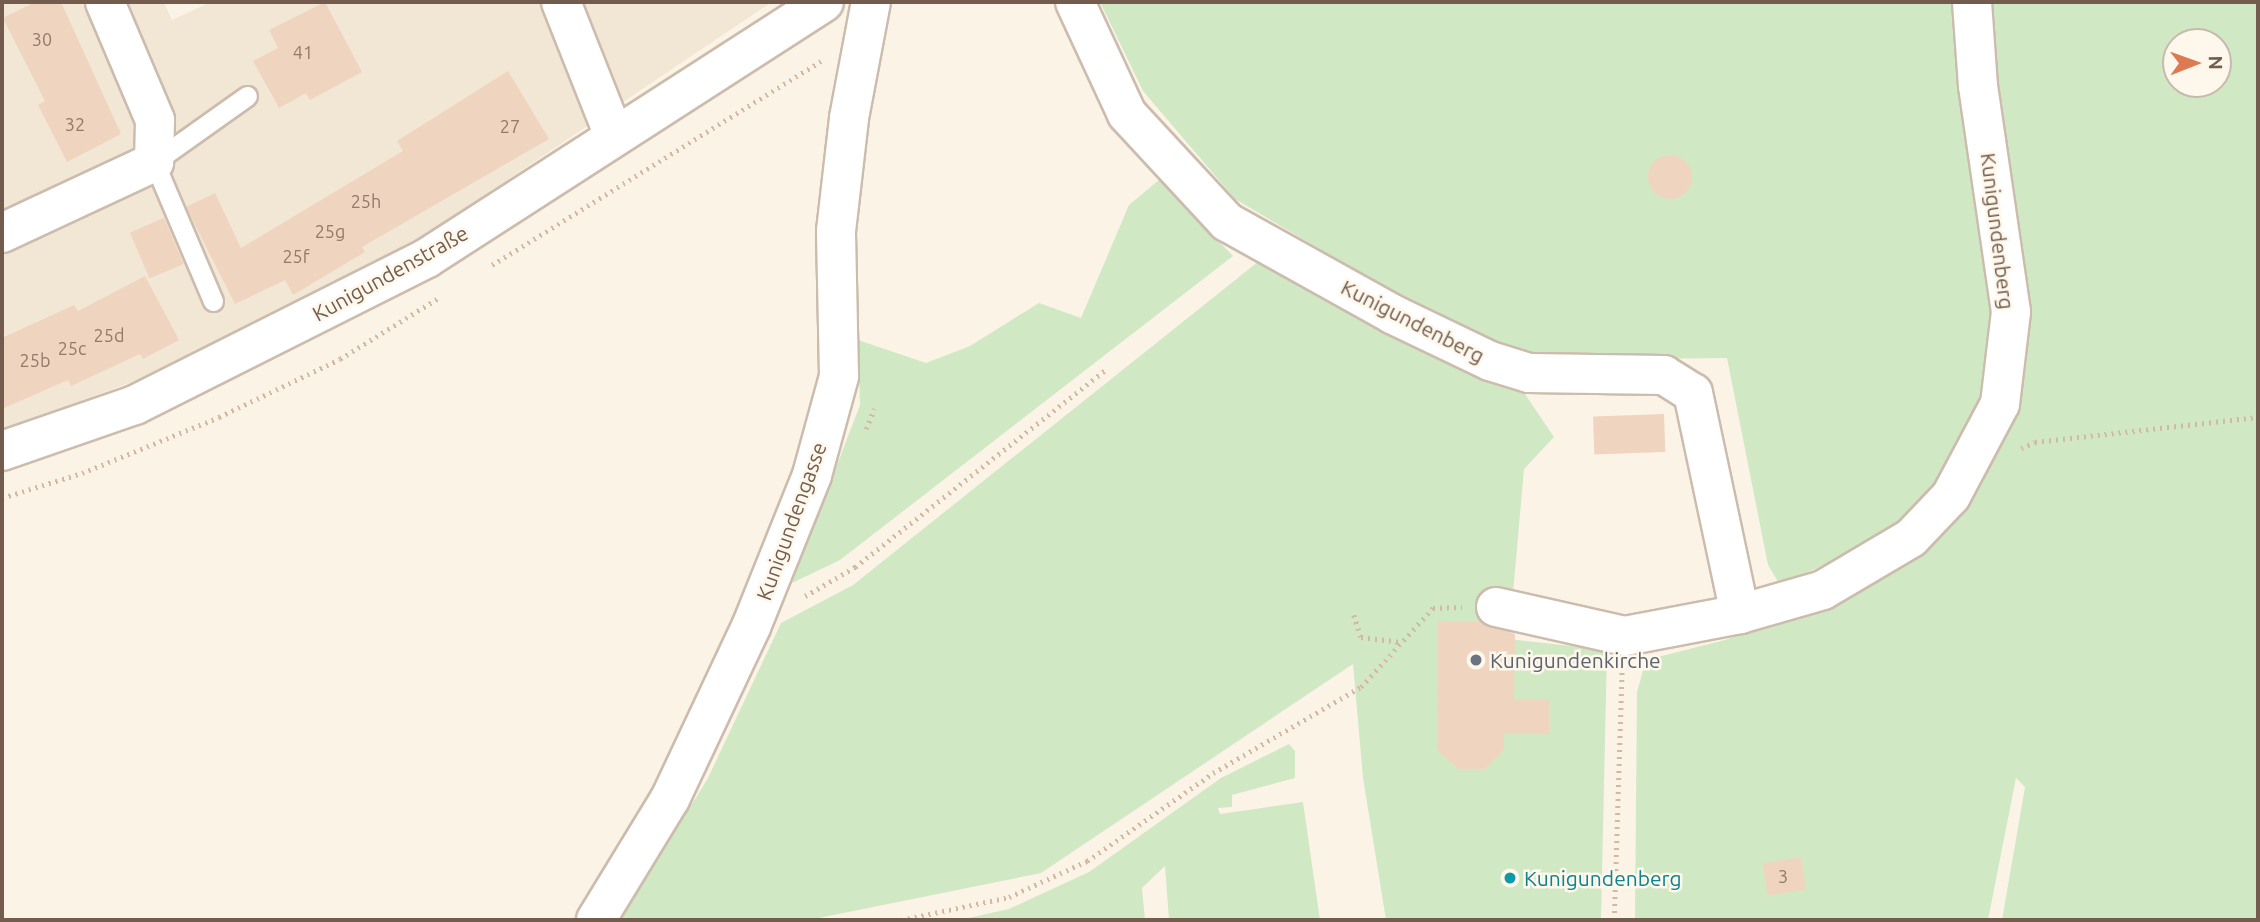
<!DOCTYPE html>
<meta charset="utf-8">
<style>
body{margin:0}
#map{position:relative;width:2260px;height:922px;overflow:hidden;background:#fbf4e6;font-family:Ubuntu,sans-serif}
div>[style]{position:absolute}
[style*='--x']{left:calc(var(--x)*1px);top:calc(var(--y)*1px);width:calc(var(--w)*1px);rotate:calc(var(--a)*1deg)}
.residential>*{inset:0;background:#f2e6d5}
.green>*{inset:0;background:#d1e8c5}
.building>*{inset:0;background:#efd5c0;transform-origin:0 0}
.round{border-radius:50%}
.path>*{height:4.5px;margin-top:-2.25px;transform-origin:0;background:repeating-linear-gradient(90deg,#d3b9a3 0 2px,transparent 0 7px)}
.roads{filter:drop-shadow(2px 0 #ccbcad) drop-shadow(-2px 0 #ccbcad) drop-shadow(0 2px #ccbcad) drop-shadow(0 -2px #ccbcad)}
.service>*{height:19px;margin:-9.5px;padding:0 9.5px;transform-origin:9.5px;border-radius:9.5px;background:#fff}
.minor>*{height:38px;margin:-19px;padding:0 19px;transform-origin:19px;border-radius:19px;background:#fff}
.dots>*{width:19px;height:19px;translate:-50% -50%;box-sizing:border-box;border:4px solid #fef8ec;border-radius:50%}
span{translate:-50% -50%;white-space:nowrap;text-align:center;line-height:1.15;-webkit-text-stroke:5px #fef8ec;paint-order:stroke}
.number-label{font-size:18px;color:#927a6a}
.number-label span{-webkit-text-stroke-width:0}
.street-label{font-size:21px;color:#735c4d}
.worship-label{font-size:21px;color:#5b616d}
.left{translate:0 -50%;text-align:left}
.culture-label{font-size:21px;color:#0d838f}
.frame{position:absolute;inset:0;border:4px solid #735c4d;pointer-events:none}
.north{position:absolute;left:2162px;top:28px;width:70px;height:70px;box-sizing:border-box;background:#fef8ec;border:2px solid #c6baac;border-radius:50%;rotate:89deg;font-size:19px;font-weight:700;line-height:28px;text-align:center;color:#735c4d}
.north::after{content:'';display:block;margin:auto;width:24px;height:32px;background:#dd7a53;clip-path:polygon(50% 0,100% 100%,50% 72%,0 100%)}
</style>
<div id="map">
<div class="residential">
<div style="clip-path:polygon(2px 2px,164px 2px,172px 20px,211px 2px,772px 2px,425px 235px,164px 370px,2px 430px)"></div>
</div>
<div class="green">
<div style="clip-path:polygon(1100px 2px,1959px 2px,1997px 302px,1985px 388px,1960px 451px,1908px 526px,1780px 585px,1768px 565px,1727px 358px,1554px 360px,1464px 334px,1235px 199px,1143px 91px)"></div>
<div style="clip-path:polygon(evenodd,1984px 2px,2258px 2px,2258px 920px,2002px 920px,2025px 787px,2016px 778px,1988px 920px,1635px 920px,1637px 692px,1646px 660px,1725px 640px,1843px 597px,2003px 415px,1984px 2px,2176px 42px,2218px 42px,2218px 84px,2176px 84px,2176px 42px)"></div>
<div style="clip-path:polygon(1159px 180px,1233px 256px,840px 560px,792px 583px,860px 405px,858px 340px,926px 363px,970px 346px,1039px 303px,1081px 318px,1129px 205px)"></div>
<div style="clip-path:polygon(1259px 261px,1366px 324px,1523px 391px,1554px 437px,1524px 469px,1509px 639px,1607px 650px,1601px 920px,1386px 920px,1363px 778px,1353px 664px,1041px 873px,809px 920px,620px 920px,708px 778px,781px 623px,853px 585px)"></div>
<div style="clip-path:polygon(1289px 744px,1295px 751px,1295px 778px,1232px 795px,1232px 807px,1218px 808px,1220px 814px,1303px 802px,1320px 920px,1169px 920px,1165px 866px,1142px 888px,1145px 920px,959px 920px,1009px 909px,1089px 872px,1221px 778px)"></div>
</div>
<div class="building">
<div style="clip-path:polygon(35px 2px,61px 2px,121px 134px,67px 162px,38px 105px,45px 101px,3px 18px)"></div>
<div style="clip-path:polygon(325px 2px,362px 72px,310px 100px,306px 93px,279px 108px,253px 61px,278px 48px,269px 30px)"></div>
<div style="clip-path:polygon(508px 71px,549px 139px,362px 247px,365px 252px,293px 295px,285px 280px,235px 304px,186px 207px,215px 193px,241px 248px,403px 151px,397px 141px)"></div>
<div class="round" style="left:1648px;top:155px;width:44px;height:44px"></div>
<div style="left:164px;top:218px;width:50px;height:37px;rotate:67deg"></div>
<div style="clip-path:polygon(145px 276px,179px 340px,143px 359px,140px 354px,71px 386px,68px 380px,2px 409px,2px 338px,74px 305px,78px 311px)"></div>
<div style="left:1664px;top:414px;width:38px;height:71px;rotate:88deg"></div>
<div style="clip-path:polygon(1438px 621px,1480px 622px,1515px 634px,1514px 699px,1549px 699px,1549px 734px,1504px 734px,1504px 750px,1485px 769px,1458px 769px,1437px 750px)"></div>
<div style="left:1801px;top:857px;width:33px;height:39px;rotate:81deg"></div>
</div>
<div class="path">
<div style="--x:492;--y:265;--w:387;--a:-31.8"></div>
<div style="--x:866;--y:429;--w:22;--a:-68"></div>
<div style="--x:2021;--y:448;--w:15;--a:-23"></div>
<div style="--x:2035;--y:442;--w:224;--a:-6.4"></div>
<div style="--x:2;--y:498;--w:84;--a:-17.4"></div>
<div style="--x:82;--y:473;--w:148;--a:-22.2"></div>
<div style="--x:219;--y:417;--w:134;--a:-25.6"></div>
<div style="--x:340;--y:359;--w:118;--a:-31.8"></div>
<div style="--x:805;--y:596;--w:58;--a:-30.1"></div>
<div style="--x:855;--y:567;--w:318;--a:-38.2"></div>
<div style="--x:1354;--y:615;--w:23;--a:72"></div>
<div style="--x:1361;--y:637;--w:40;--a:7.1"></div>
<div style="--x:901;--y:920;--w:110;--a:-12"></div>
<div style="--x:1009;--y:897;--w:86;--a:-24.8"></div>
<div style="--x:1087;--y:861;--w:154;--a:-34.9"></div>
<div style="--x:1213;--y:773;--w:171;--a:-30.2"></div>
<div style="--x:1361;--y:687;--w:107;--a:-47.7"></div>
<div style="--x:1433;--y:608;--w:29;--a:-2"></div>
<div style="--x:1614;--y:920;--w:248;--a:-88.2"></div>
</div>
<div class="roads">
<div class="service">
<div style="--x:213;--y:301;--w:151;--a:-113"></div>
<div style="--x:154;--y:162;--w:114;--a:-35.4"></div>
</div>
<div class="minor">
<div style="--x:561;--y:2;--w:144;--a:68.4"></div>
<div style="--x:1075;--y:2;--w:123;--a:65.1"></div>
<div style="--x:1127;--y:114;--w:147;--a:47.2"></div>
<div style="--x:1227;--y:222;--w:189;--a:29.1"></div>
<div style="--x:1392;--y:314;--w:109;--a:25.6"></div>
<div style="--x:1490;--y:361;--w:41;--a:17.1"></div>
<div style="--x:1529;--y:373;--w:135;--a:0.8"></div>
<div style="--x:1664;--y:375;--w:34;--a:32"></div>
<div style="--x:1693;--y:393;--w:226;--a:78"></div>
<div style="--x:2;--y:233;--w:168;--a:-25"></div>
<div style="--x:154;--y:162;--w:42;--a:-88.6"></div>
<div style="--x:155;--y:120;--w:128;--a:-113"></div>
<div style="--x:2;--y:451;--w:141;--a:-19.1"></div>
<div style="--x:135;--y:405;--w:327;--a:-26.7"></div>
<div style="--x:427;--y:258;--w:472;--a:-32.8"></div>
<div style="--x:1496;--y:607;--w:132;--a:12.7"></div>
<div style="--x:1625;--y:636;--w:117;--a:-10.8"></div>
<div style="--x:1740;--y:614;--w:86;--a:-16.1"></div>
<div style="--x:1823;--y:590;--w:102;--a:-30.6"></div>
<div style="--x:1911;--y:538;--w:58;--a:-46.4"></div>
<div style="--x:1951;--y:496;--w:104;--a:-62"></div>
<div style="--x:2000;--y:404;--w:93;--a:-83.2"></div>
<div style="--x:2011;--y:312;--w:228;--a:-98.3"></div>
<div style="--x:1978;--y:86;--w:84;--a:-94.1"></div>
<div style="--x:596;--y:920;--w:142;--a:-58.6"></div>
<div style="--x:670;--y:799;--w:190;--a:-64.8"></div>
<div style="--x:751;--y:627;--w:164;--a:-68.1"></div>
<div style="--x:812;--y:475;--w:103;--a:-74.7"></div>
<div style="--x:839;--y:376;--w:145;--a:-91.2"></div>
<div style="--x:836;--y:231;--w:114;--a:-83.4"></div>
<div style="--x:849;--y:118;--w:118;--a:-79.3"></div>
</div>
</div>
<div class="dots">
<div style="left:1476px;top:660px;background:#6b7280"></div>
<div style="left:1510px;top:878px;background:#0f9aa8"></div>
</div>
<div class="number-label">
<span style="left:42px;top:39px">30</span>
<span style="left:303px;top:52px">41</span>
<span style="left:75px;top:124px">32</span>
<span style="left:510px;top:126px">27</span>
<span style="left:366px;top:201px">25h</span>
<span style="left:330px;top:231px">25g</span>
<span style="left:296px;top:256px">25f</span>
<span style="left:109px;top:335px">25d</span>
<span style="left:72px;top:348px">25c</span>
<span style="left:35px;top:360px">25b</span>
<span style="left:1783px;top:876px">3</span>
</div>
<div class="street-label">
<span style="left:1998px;top:231px;rotate:83deg">Kunigundenberg</span>
<span style="left:390px;top:273px;rotate:-29deg">Kunigundenstraße</span>
<span style="left:1413px;top:321px;rotate:27deg">Kunigundenberg</span>
<span style="left:791px;top:521px;rotate:-70deg">Kunigundengasse</span>
</div>
<div class="worship-label">
<span class="left" style="left:1490px;top:660px">Kunigundenkirche</span>
</div>
<div class="culture-label">
<span class="left" style="left:1524px;top:878px">Kunigundenberg</span>
</div>
<div class="frame"></div>
<div class="north">N</div>
</div>
